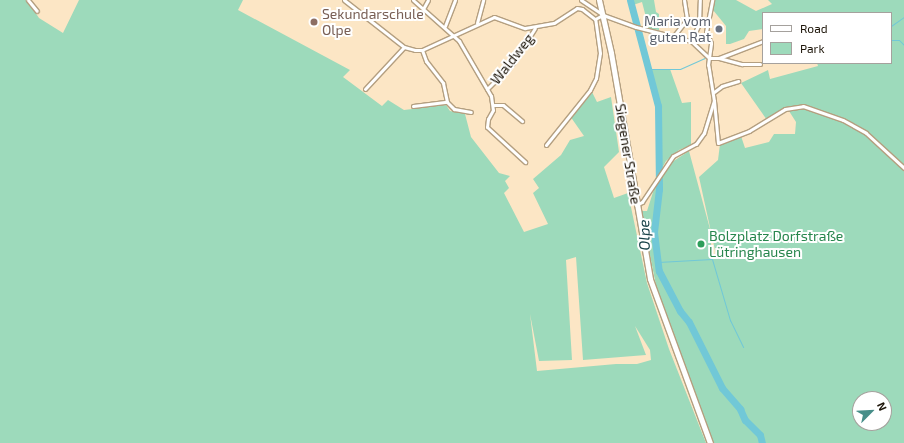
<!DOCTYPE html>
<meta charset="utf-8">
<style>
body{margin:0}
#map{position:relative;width:904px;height:443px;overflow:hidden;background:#fce6c5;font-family:"Exo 2",sans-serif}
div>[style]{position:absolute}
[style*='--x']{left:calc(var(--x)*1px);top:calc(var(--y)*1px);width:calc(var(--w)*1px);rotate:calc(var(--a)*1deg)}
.green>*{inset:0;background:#9ddabb}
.stream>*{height:1px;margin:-0.5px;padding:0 0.5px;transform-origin:0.5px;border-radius:0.5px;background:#71c8d7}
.river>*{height:7px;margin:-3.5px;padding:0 3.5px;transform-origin:3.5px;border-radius:3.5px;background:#71c8d7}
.roads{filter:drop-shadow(1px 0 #b49f80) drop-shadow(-1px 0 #b49f80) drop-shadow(0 1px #b49f80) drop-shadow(0 -1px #b49f80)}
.minor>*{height:3px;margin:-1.5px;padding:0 1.5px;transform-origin:1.5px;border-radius:1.5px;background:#fff}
.primary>*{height:5px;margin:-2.5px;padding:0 2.5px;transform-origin:2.5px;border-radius:2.5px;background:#fff}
.dots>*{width:11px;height:11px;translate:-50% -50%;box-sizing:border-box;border:2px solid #fff;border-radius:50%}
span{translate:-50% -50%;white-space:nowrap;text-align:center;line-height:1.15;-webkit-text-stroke:4px #fff;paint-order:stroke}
.education-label{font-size:14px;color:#785e54}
.left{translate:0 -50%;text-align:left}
.worship-label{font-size:14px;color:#5b616d}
.right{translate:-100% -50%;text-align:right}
.street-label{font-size:14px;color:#1d1509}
.leisure-label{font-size:14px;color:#27864d}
.water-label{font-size:15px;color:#184248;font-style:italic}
.legend{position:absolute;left:762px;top:12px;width:130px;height:52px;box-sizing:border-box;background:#fff;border:1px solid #a5a19d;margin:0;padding:5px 7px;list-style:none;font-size:12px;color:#1d1509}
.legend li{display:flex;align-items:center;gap:8px;height:20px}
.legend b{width:20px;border:1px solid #a5a19d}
.north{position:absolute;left:852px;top:391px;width:40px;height:40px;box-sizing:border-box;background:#fff;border:1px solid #a5a19d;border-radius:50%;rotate:66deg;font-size:11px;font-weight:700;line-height:16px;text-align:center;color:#1d1509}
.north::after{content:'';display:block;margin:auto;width:14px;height:18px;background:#478e89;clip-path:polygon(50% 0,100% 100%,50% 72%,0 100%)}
</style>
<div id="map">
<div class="green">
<div style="clip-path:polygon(evenodd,0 0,27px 0,39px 18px,63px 33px,79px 0,243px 0,238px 10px,350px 70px,343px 77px,382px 106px,388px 100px,404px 110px,446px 105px,450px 111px,465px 114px,471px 137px,499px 173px,510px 176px,505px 181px,509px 188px,504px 193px,524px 232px,548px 224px,533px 193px,539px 188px,533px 179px,561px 155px,570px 140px,584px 136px,570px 116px,592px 92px,597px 102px,611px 97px,619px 152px,604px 167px,614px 198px,628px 193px,647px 283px,669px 349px,706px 443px,0 443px,0 0,576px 257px,583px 360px,646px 355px,635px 326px,650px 350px,651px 360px,637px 364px,616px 364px,537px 371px,530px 314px,539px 361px,572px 360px,566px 260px,576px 257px)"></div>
<div style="clip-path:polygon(632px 0,654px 0,656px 12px,659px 14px,659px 30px,649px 29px,642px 2px,633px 5px)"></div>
<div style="clip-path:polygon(evenodd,714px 0,736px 0,756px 11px,772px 4px,768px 0,904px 0,904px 443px,713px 443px,657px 290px,641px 211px,647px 211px,655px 186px,669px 164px,689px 151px,710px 229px,712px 256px,716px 255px,699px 177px,718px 160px,720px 144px,741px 136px,745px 148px,769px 142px,774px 134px,795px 134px,796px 122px,789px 111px,785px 109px,767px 120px,741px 83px,768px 70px,770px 79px,818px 66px,817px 63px,891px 63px,891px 13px,763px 13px,763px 29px,749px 31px,744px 39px,730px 44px,726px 44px,726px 26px,713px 10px,714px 0,860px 399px,884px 399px,884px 423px,860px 423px,860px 399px)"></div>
<div style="clip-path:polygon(650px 69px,670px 69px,682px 103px,691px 102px,691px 145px,679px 150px,666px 161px,660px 172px,658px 107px)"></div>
</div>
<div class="stream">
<div style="--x:891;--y:26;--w:16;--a:-35"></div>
<div style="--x:891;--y:40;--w:8;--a:0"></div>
<div style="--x:899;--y:40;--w:7;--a:45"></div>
<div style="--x:739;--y:62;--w:6;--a:0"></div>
<div style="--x:762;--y:63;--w:1;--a:0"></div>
<div style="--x:649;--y:69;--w:31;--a:0"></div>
<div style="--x:680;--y:69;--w:27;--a:-24"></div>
<div style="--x:658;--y:262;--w:54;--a:-3.2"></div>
<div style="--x:712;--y:259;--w:64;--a:73.6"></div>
<div style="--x:730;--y:320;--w:30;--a:64"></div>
</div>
<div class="river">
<div style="--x:630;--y:0;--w:110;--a:75.2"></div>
<div style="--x:658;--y:106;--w:83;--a:89.3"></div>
<div style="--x:659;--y:189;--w:43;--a:96.6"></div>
<div style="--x:654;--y:232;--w:39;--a:83"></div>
<div style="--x:659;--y:271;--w:45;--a:62.3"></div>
<div style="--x:680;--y:311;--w:14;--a:51"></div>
<div style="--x:689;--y:322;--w:74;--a:63.4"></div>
<div style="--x:722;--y:388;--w:28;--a:49"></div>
<div style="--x:740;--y:409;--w:12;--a:66"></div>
<div style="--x:745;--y:420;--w:21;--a:45"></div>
<div style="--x:760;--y:435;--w:8;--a:76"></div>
</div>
<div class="roads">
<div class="minor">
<div style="--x:28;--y:0;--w:14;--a:51"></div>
<div style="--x:344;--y:0;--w:76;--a:38.1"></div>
<div style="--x:404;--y:47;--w:11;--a:15"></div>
<div style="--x:415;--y:50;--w:7;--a:0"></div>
<div style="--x:422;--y:50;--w:79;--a:-24.6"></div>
<div style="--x:494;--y:17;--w:33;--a:20"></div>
<div style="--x:525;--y:28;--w:29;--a:-10"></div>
<div style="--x:554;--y:23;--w:27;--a:-33"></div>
<div style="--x:577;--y:8;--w:5;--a:11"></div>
<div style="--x:582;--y:9;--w:16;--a:38"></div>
<div style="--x:413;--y:0;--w:62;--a:41.7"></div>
<div style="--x:459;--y:41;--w:64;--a:59.8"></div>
<div style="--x:491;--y:96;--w:14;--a:82"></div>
<div style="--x:493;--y:110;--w:10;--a:119"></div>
<div style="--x:488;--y:119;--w:8;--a:97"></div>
<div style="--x:487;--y:127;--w:52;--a:42.6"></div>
<div style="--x:581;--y:0;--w:27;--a:34"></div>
<div style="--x:603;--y:15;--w:35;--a:20"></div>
<div style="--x:636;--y:27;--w:57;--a:14.3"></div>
<div style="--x:691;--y:41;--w:25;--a:43"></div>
<div style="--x:423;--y:9;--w:10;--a:-61"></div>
<div style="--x:477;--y:23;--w:24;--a:-75"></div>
<div style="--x:445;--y:26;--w:28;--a:-69"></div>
<div style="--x:673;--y:37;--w:23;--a:-52"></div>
<div style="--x:687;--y:19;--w:19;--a:-99"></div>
<div style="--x:691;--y:41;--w:19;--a:-65"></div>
<div style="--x:699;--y:24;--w:24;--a:-88"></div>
<div style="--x:422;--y:50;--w:12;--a:70"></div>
<div style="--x:426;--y:61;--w:28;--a:52"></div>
<div style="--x:443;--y:83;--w:19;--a:78"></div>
<div style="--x:447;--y:102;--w:10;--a:45"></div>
<div style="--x:454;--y:109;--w:17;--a:10"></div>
<div style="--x:709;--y:58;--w:10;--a:0"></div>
<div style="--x:719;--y:58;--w:47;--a:-21.1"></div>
<div style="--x:719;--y:58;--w:24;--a:15"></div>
<div style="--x:742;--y:64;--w:18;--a:0"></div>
<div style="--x:365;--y:89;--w:57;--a:-47.1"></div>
<div style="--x:487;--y:89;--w:37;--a:-45"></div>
<div style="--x:513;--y:63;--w:41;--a:-57.8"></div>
<div style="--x:714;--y:92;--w:10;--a:-37"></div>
<div style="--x:722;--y:86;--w:17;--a:-17"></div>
<div style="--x:714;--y:101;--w:42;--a:84.6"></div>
<div style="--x:718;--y:143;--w:33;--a:-21"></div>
<div style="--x:749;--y:131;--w:42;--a:-31.4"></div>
<div style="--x:785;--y:109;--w:18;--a:-9"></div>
<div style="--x:803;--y:106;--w:42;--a:19.3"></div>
<div style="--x:843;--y:120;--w:26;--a:29"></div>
<div style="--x:866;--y:133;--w:52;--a:42.6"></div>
<div style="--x:494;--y:105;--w:9;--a:0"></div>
<div style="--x:503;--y:105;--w:25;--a:40"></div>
<div style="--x:413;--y:106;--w:34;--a:-7"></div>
<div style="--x:546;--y:145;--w:70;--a:-51.3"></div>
<div style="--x:590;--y:90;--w:13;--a:-63"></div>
<div style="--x:596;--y:78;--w:25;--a:-81"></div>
<div style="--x:600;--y:53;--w:34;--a:-98"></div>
<div style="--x:595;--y:19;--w:9;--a:-27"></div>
<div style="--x:636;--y:205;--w:7;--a:-27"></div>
<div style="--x:642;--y:202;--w:55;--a:-56"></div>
<div style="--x:673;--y:156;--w:26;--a:-28"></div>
<div style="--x:696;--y:144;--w:14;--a:-54"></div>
<div style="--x:704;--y:133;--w:34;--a:-73"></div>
<div style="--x:714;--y:101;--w:36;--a:-99"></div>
<div style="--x:708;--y:65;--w:22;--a:-82"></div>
<div style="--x:711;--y:43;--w:12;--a:-114"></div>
<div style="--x:706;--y:32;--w:33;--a:-79"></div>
</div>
<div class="primary">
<div style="--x:599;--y:0;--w:54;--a:77.2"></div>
<div style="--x:611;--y:53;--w:229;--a:80.2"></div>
<div style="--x:650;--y:279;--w:175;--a:69.9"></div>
</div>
</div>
<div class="dots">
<div style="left:314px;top:22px;background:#8d6e63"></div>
<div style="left:719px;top:29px;background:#6b7280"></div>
<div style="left:701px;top:244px;background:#2e9e5b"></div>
</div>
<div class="education-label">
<span class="left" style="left:322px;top:22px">Sekundarschule<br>Olpe</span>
</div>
<div class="worship-label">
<span class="right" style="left:711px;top:29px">Maria vom<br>guten Rat</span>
</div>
<div class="street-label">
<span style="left:512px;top:59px;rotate:-52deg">Waldweg</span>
<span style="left:628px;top:154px;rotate:81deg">Siegener Straße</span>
</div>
<div class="leisure-label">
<span class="left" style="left:709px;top:244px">Bolzplatz Dorfstraße<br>Lütringhausen</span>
</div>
<div class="water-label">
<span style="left:644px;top:235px;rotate:-91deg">Olpe</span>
</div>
<ul class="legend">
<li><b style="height:5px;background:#fff"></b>Road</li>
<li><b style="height:11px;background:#9ddabb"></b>Park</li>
</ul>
<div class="north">N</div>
</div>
